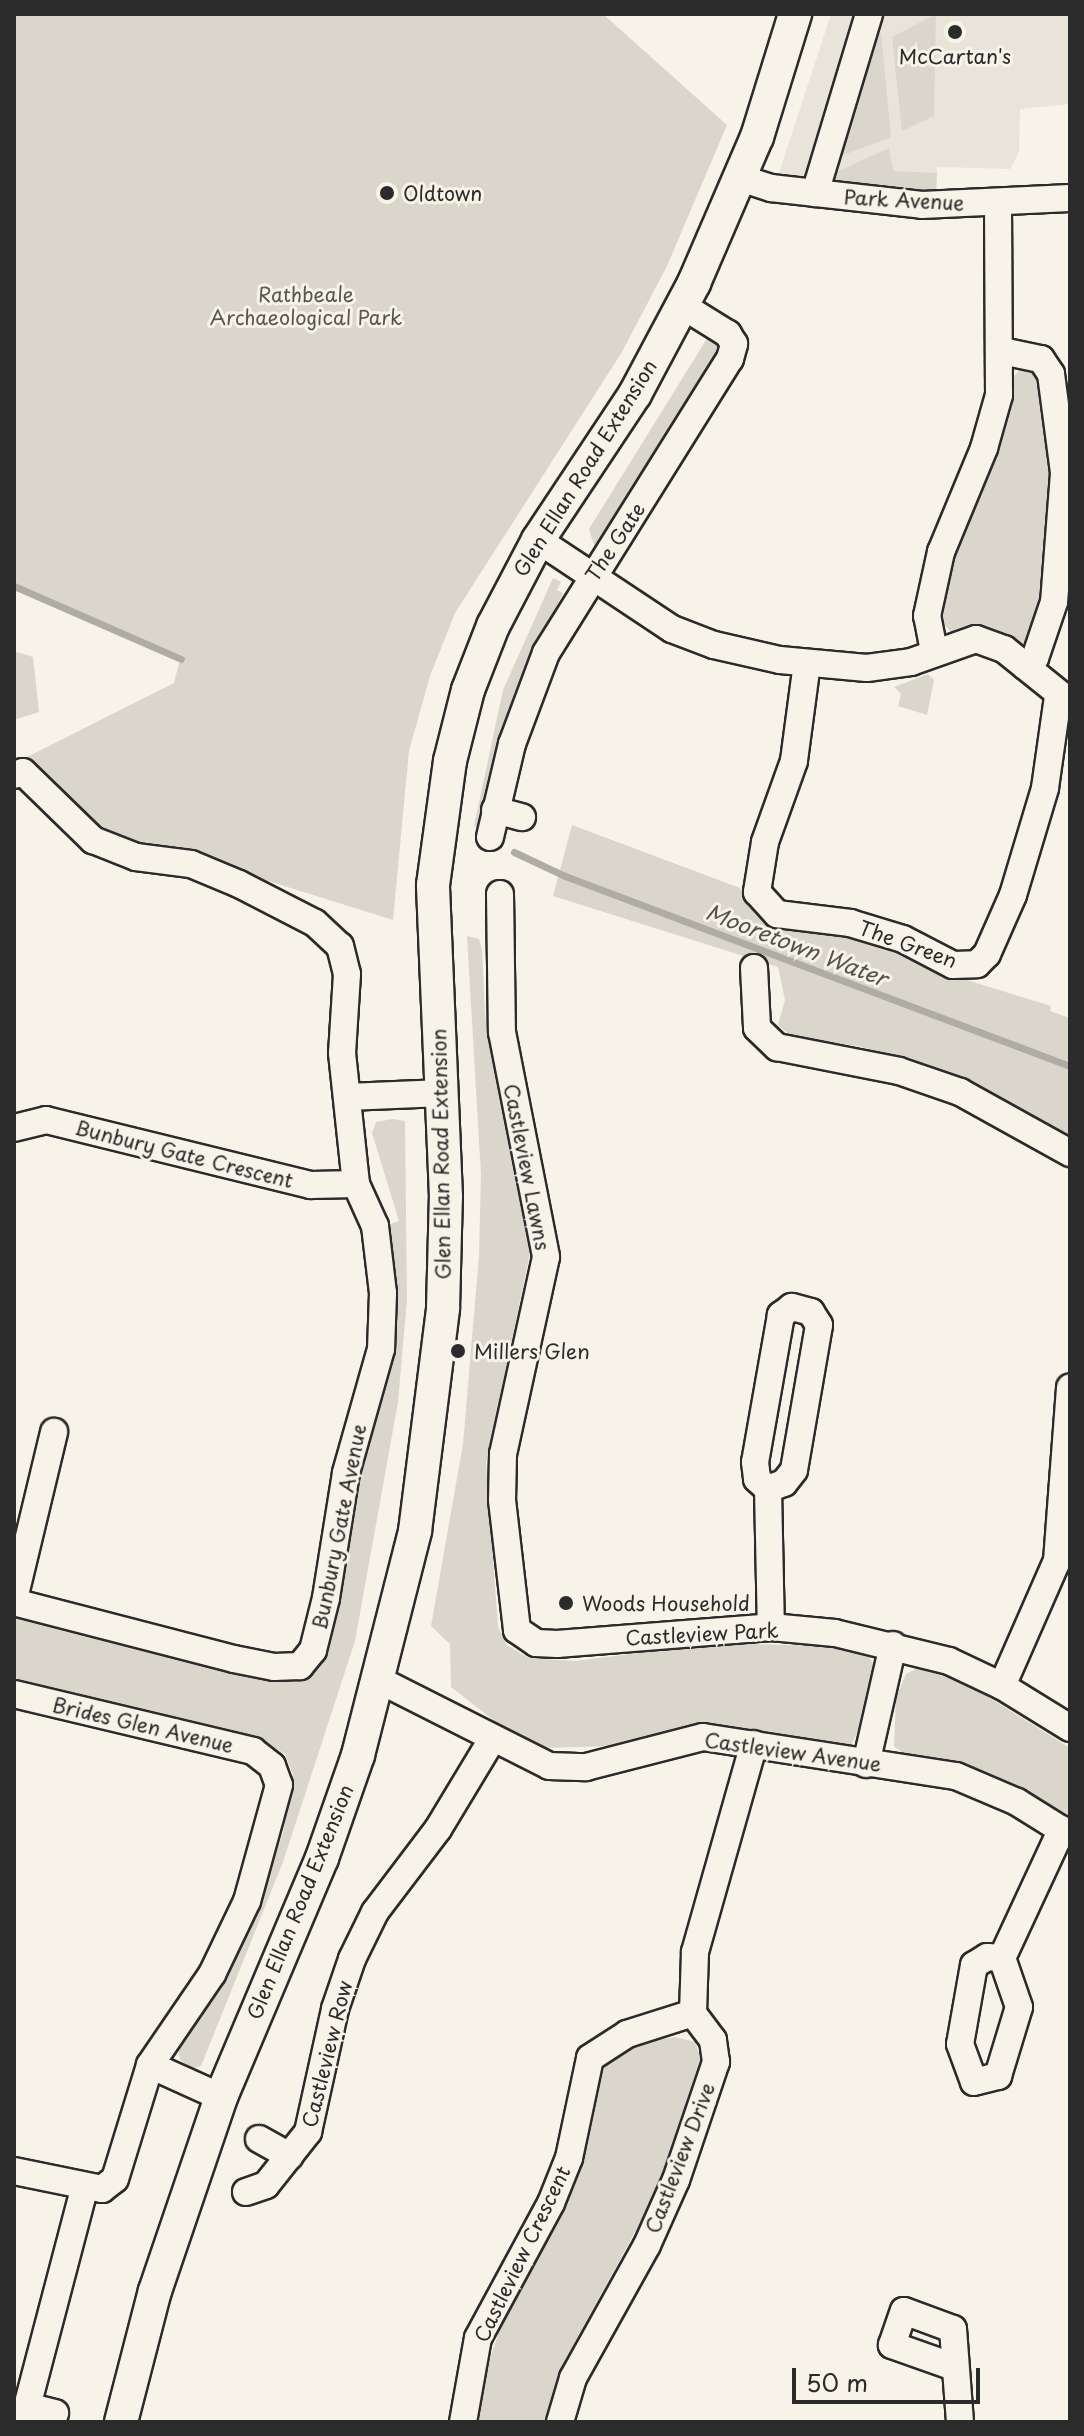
<!DOCTYPE html>
<style>
body{margin:0}
#map{position:relative;width:1084px;height:2436px;overflow:hidden;background:#f7f3e8;font-family:"Playpen Sans",sans-serif}
div>[style]{position:absolute}
[style*='--x']{left:calc(var(--x)*1px);top:calc(var(--y)*1px);width:calc(var(--w)*1px);rotate:calc(var(--a)*1deg)}
.built>*{inset:0;background:#e8e4da}
.green>*{inset:0;background:#dad6cc}
.stream>*{height:7px;margin:-3.5px;padding:0 3.5px;transform-origin:3.5px;border-radius:3.5px;background:#afaca4}
.roads{filter:drop-shadow(2px 0 #2b2b2b) drop-shadow(-2px 0 #2b2b2b) drop-shadow(0 2px #2b2b2b) drop-shadow(0 -2px #2b2b2b)}
.minor>*{height:26px;margin:-13px;padding:0 13px;transform-origin:13px;border-radius:13px;background:#f7f3e8}
.tertiary>*{height:32px;margin:-16px;padding:0 16px;transform-origin:16px;border-radius:16px;background:#f7f3e8}
.dots>*{width:22px;height:22px;translate:-50% -50%;box-sizing:border-box;border:4px solid #f7f3e8;border-radius:50%}
span{translate:-50% -50%;white-space:nowrap;text-align:center;line-height:1.15;-webkit-text-stroke:6px #f7f3e8;paint-order:stroke}
.poi-label{font-size:20px;color:#2b2b2b}
.left{translate:0 -50%;text-align:left}
.street-label{font-size:20px;color:#2b2b2b}
.park-label{font-size:20px;color:#575653}
.water-label{font-size:22px;color:#53524f;font-style:italic}
.frame{position:absolute;inset:0;border:16px solid #2b2b2b;pointer-events:none}
.scale{position:absolute;left:792px;top:2368px;width:188px;height:36px;box-sizing:border-box;border:4px solid #2b2b2b;border-top:0;padding-left:10px;font-size:24px;line-height:28px;white-space:nowrap;color:#2b2b2b;-webkit-text-stroke:6px #f7f3e8;paint-order:stroke}
</style>
<div id="map">
<div class="built">
<div style="clip-path:polygon(831px 14px,1070px 14px,1070px 104px,1020px 109px,1019px 152px,1010px 169px,937px 167px,936px 194px,789px 180px,778px 176px)"></div>
</div>
<div class="green">
<div style="clip-path:polygon(14px 14px,603px 14px,727px 125px,667px 266px,622px 352px,455px 613px,430px 676px,409px 751px,393px 920px,189px 856px,139px 850px,103px 834px,23px 759px,174px 683px,180px 659px,14px 586px)"></div>
<div style="clip-path:polygon(936px 14px,934px 116px,902px 131px,892px 37px)"></div>
<div style="clip-path:polygon(881px 33px,891px 137px,838px 157px,875px 36px)"></div>
<div style="clip-path:polygon(889px 148px,893px 171px,937px 173px,936px 194px,832px 184px,830px 175px)"></div>
<div style="clip-path:polygon(711px 332px,719px 351px,710px 371px,595px 548px,589px 529px)"></div>
<div style="clip-path:polygon(1022px 367px,1032px 367px,1041px 377px,1050px 431px,1053px 537px,1032px 628px,1026px 642px,1017px 644px,951px 632px,939px 618px,953px 553px,1002px 431px,1014px 376px)"></div>
<div style="clip-path:polygon(553px 578px,561px 582px,557px 590px,563px 593px,514px 693px,481px 828px,474px 826px,503px 690px)"></div>
<div style="clip-path:polygon(14px 651px,33px 657px,39px 712px,14px 720px)"></div>
<div style="clip-path:polygon(928px 674px,934px 680px,927px 715px,898px 706px,901px 694px,894px 687px)"></div>
<div style="clip-path:polygon(572px 825px,740px 888px,755px 914px,766px 921px,896px 947px,947px 974px,1051px 1006px,1050px 1011px,1070px 1018px,1070px 1140px,936px 1068px,858px 1046px,792px 1037px,778px 1025px,785px 1000px,778px 967px,553px 896px)"></div>
<div style="clip-path:polygon(467px 936px,479px 939px,482px 950px,485px 1015px,509px 1142px,525px 1195px,530px 1253px,486px 1463px,498px 1627px,507px 1645px,528px 1658px,575px 1661px,719px 1643px,851px 1647px,868px 1654px,873px 1664px,864px 1717px,849px 1750px,702px 1725px,613px 1746px,543px 1748px,496px 1722px,451px 1687px,450px 1644px,431px 1626px,463px 1444px,479px 1255px,481px 1175px)"></div>
<div style="clip-path:polygon(393px 1119px,405px 1121px,407px 1299px,398px 1402px,355px 1641px,283px 1862px,201px 2066px,191px 2069px,180px 2059px,178px 2045px,234px 1958px,257px 1908px,283px 1833px,293px 1774px,285px 1754px,260px 1739px,14px 1678px,14px 1616px,281px 1682px,302px 1680px,317px 1667px,348px 1562px,352px 1505px,394px 1327px,388px 1225px,399px 1221px,372px 1133px,376px 1122px)"></div>
<div style="clip-path:polygon(919px 1667px,971px 1686px,1070px 1748px,1070px 1819px,980px 1772px,904px 1754px,894px 1746px,896px 1698px,906px 1674px)"></div>
<div style="clip-path:polygon(675px 2037px,695px 2042px,702px 2061px,687px 2114px,657px 2192px,565px 2360px,548px 2422px,478px 2422px,479px 2392px,500px 2329px,564px 2211px,587px 2147px,595px 2088px,610px 2057px,646px 2042px)"></div>
</div>
<div class="stream">
<div style="--x:14;--y:586;--w:182;--a:23.6"></div>
<div style="--x:514;--y:852;--w:56;--a:25.2"></div>
<div style="--x:565;--y:876;--w:540;--a:20.62"></div>
</div>
<div class="roads">
<div class="minor">
<div style="--x:740;--y:178;--w:33;--a:18"></div>
<div style="--x:771;--y:188;--w:152;--a:6.4"></div>
<div style="--x:922;--y:205;--w:148;--a:-2.7"></div>
<div style="--x:815;--y:193;--w:187;--a:-73.2"></div>
<div style="--x:1002;--y:351;--w:40;--a:12"></div>
<div style="--x:1041;--y:359;--w:18;--a:56"></div>
<div style="--x:1051;--y:374;--w:100;--a:82.5"></div>
<div style="--x:1064;--y:473;--w:129;--a:94.4"></div>
<div style="--x:1054;--y:602;--w:59;--a:108.7"></div>
<div style="--x:1035;--y:658;--w:13;--a:141"></div>
<div style="--x:538;--y:540;--w:161;--a:33.6"></div>
<div style="--x:672;--y:629;--w:45;--a:20.9"></div>
<div style="--x:714;--y:645;--w:68;--a:12.8"></div>
<div style="--x:780;--y:660;--w:87;--a:5.3"></div>
<div style="--x:867;--y:668;--w:44;--a:-7.8"></div>
<div style="--x:911;--y:662;--w:69;--a:-19.5"></div>
<div style="--x:976;--y:639;--w:30;--a:20"></div>
<div style="--x:1004;--y:649;--w:85;--a:38.8"></div>
<div style="--x:934;--y:651;--w:36;--a:-101"></div>
<div style="--x:927;--y:616;--w:66;--a:-77.7"></div>
<div style="--x:941;--y:552;--w:113;--a:-67.5"></div>
<div style="--x:984;--y:448;--w:55;--a:-74.2"></div>
<div style="--x:999;--y:395;--w:192;--a:-90.3"></div>
<div style="--x:807;--y:663;--w:99;--a:97.6"></div>
<div style="--x:794;--y:761;--w:86;--a:109.7"></div>
<div style="--x:765;--y:842;--w:51;--a:99.1"></div>
<div style="--x:757;--y:892;--w:30;--a:48"></div>
<div style="--x:777;--y:914;--w:74;--a:7"></div>
<div style="--x:850;--y:923;--w:55;--a:16.8"></div>
<div style="--x:903;--y:939;--w:56;--a:27.5"></div>
<div style="--x:953;--y:965;--w:24;--a:-2"></div>
<div style="--x:977;--y:964;--w:14;--a:-45"></div>
<div style="--x:987;--y:954;--w:64;--a:-66.2"></div>
<div style="--x:1013;--y:895;--w:112;--a:-73.3"></div>
<div style="--x:1045;--y:788;--w:92;--a:-81.9"></div>
<div style="--x:14;--y:775;--w:9;--a:-18"></div>
<div style="--x:23;--y:772;--w:98;--a:44.2"></div>
<div style="--x:93;--y:840;--w:46;--a:21.6"></div>
<div style="--x:136;--y:857;--w:55;--a:7.3"></div>
<div style="--x:191;--y:864;--w:52;--a:22.6"></div>
<div style="--x:239;--y:884;--w:85;--a:27.2"></div>
<div style="--x:315;--y:923;--w:34;--a:43"></div>
<div style="--x:340;--y:946;--w:29;--a:76"></div>
<div style="--x:347;--y:974;--w:79;--a:93.6"></div>
<div style="--x:342;--y:1053;--w:132;--a:83.9"></div>
<div style="--x:356;--y:1184;--w:46;--a:65.7"></div>
<div style="--x:375;--y:1226;--w:67;--a:83.2"></div>
<div style="--x:383;--y:1293;--w:56;--a:92"></div>
<div style="--x:381;--y:1349;--w:129;--a:105.8"></div>
<div style="--x:346;--y:1473;--w:127;--a:99.1"></div>
<div style="--x:326;--y:1598;--w:54;--a:104"></div>
<div style="--x:313;--y:1650;--w:21;--a:129"></div>
<div style="--x:300;--y:1666;--w:26;--a:178"></div>
<div style="--x:274;--y:1667;--w:41;--a:-168.7"></div>
<div style="--x:234;--y:1659;--w:227;--a:-165.5"></div>
<div style="--x:495;--y:810;--w:28;--a:15"></div>
<div style="--x:490;--y:837;--w:96;--a:-76.7"></div>
<div style="--x:512;--y:744;--w:97;--a:-69.5"></div>
<div style="--x:546;--y:653;--w:347;--a:-58"></div>
<div style="--x:730;--y:359;--w:16;--a:-75"></div>
<div style="--x:734;--y:344;--w:12;--a:-121"></div>
<div style="--x:728;--y:334;--w:53;--a:-148.1"></div>
<div style="--x:500;--y:894;--w:138;--a:89.2"></div>
<div style="--x:502;--y:1032;--w:229;--a:78.9"></div>
<div style="--x:546;--y:1257;--w:202;--a:102.3"></div>
<div style="--x:503;--y:1454;--w:46;--a:91.2"></div>
<div style="--x:502;--y:1500;--w:131;--a:83.4"></div>
<div style="--x:517;--y:1630;--w:23;--a:34"></div>
<div style="--x:536;--y:1643;--w:21;--a:3"></div>
<div style="--x:557;--y:1644;--w:215;--a:-4.5"></div>
<div style="--x:771;--y:1627;--w:64;--a:5.4"></div>
<div style="--x:835;--y:1633;--w:117;--a:13.8"></div>
<div style="--x:949;--y:1661;--w:59;--a:25.3"></div>
<div style="--x:1002;--y:1686;--w:80;--a:31.7"></div>
<div style="--x:754;--y:968;--w:60;--a:87.1"></div>
<div style="--x:757;--y:1028;--w:28;--a:44"></div>
<div style="--x:777;--y:1047;--w:124;--a:11.1"></div>
<div style="--x:899;--y:1071;--w:65;--a:19"></div>
<div style="--x:960;--y:1092;--w:126;--a:29"></div>
<div style="--x:348;--y:1097;--w:94;--a:-2.4"></div>
<div style="--x:14;--y:1128;--w:33;--a:-14"></div>
<div style="--x:46;--y:1120;--w:273;--a:13.8"></div>
<div style="--x:311;--y:1185;--w:45;--a:-1.3"></div>
<div style="--x:768;--y:1489;--w:17;--a:-21"></div>
<div style="--x:784;--y:1483;--w:16;--a:-52"></div>
<div style="--x:794;--y:1470;--w:147;--a:-80.2"></div>
<div style="--x:819;--y:1325;--w:15;--a:-122"></div>
<div style="--x:811;--y:1312;--w:20;--a:-165"></div>
<div style="--x:792;--y:1307;--w:14;--a:144"></div>
<div style="--x:781;--y:1315;--w:149;--a:100"></div>
<div style="--x:755;--y:1462;--w:17;--a:83"></div>
<div style="--x:757;--y:1479;--w:15;--a:42"></div>
<div style="--x:768;--y:1489;--w:138;--a:88.8"></div>
<div style="--x:14;--y:1599;--w:172;--a:-76.5"></div>
<div style="--x:381;--y:1681;--w:188;--a:26.8"></div>
<div style="--x:549;--y:1766;--w:37;--a:2"></div>
<div style="--x:586;--y:1767;--w:121;--a:-14.4"></div>
<div style="--x:703;--y:1737;--w:256;--a:8.8"></div>
<div style="--x:956;--y:1776;--w:66;--a:23.1"></div>
<div style="--x:1017;--y:1802;--w:62;--a:31.9"></div>
<div style="--x:1002;--y:1686;--w:137;--a:-66.3"></div>
<div style="--x:1057;--y:1561;--w:174;--a:-85.7"></div>
<div style="--x:14;--y:1694;--w:246;--a:13.4"></div>
<div style="--x:253;--y:1751;--w:24;--a:38"></div>
<div style="--x:272;--y:1766;--w:20;--a:70"></div>
<div style="--x:279;--y:1785;--w:120;--a:105.4"></div>
<div style="--x:247;--y:1901;--w:81;--a:115.6"></div>
<div style="--x:212;--y:1974;--w:110;--a:124.3"></div>
<div style="--x:866;--y:1764;--w:122;--a:-77.2"></div>
<div style="--x:1002;--y:1958;--w:15;--a:-176"></div>
<div style="--x:987;--y:1957;--w:15;--a:148"></div>
<div style="--x:974;--y:1965;--w:80;--a:100"></div>
<div style="--x:960;--y:2044;--w:40;--a:69.8"></div>
<div style="--x:974;--y:2082;--w:25;--a:-14"></div>
<div style="--x:998;--y:2076;--w:72;--a:-73.1"></div>
<div style="--x:1019;--y:2007;--w:52;--a:-109.1"></div>
<div style="--x:1002;--y:1958;--w:142;--a:-65.1"></div>
<div style="--x:259;--y:2139;--w:35;--a:29"></div>
<div style="--x:14;--y:2171;--w:90;--a:11.6"></div>
<div style="--x:102;--y:2189;--w:16;--a:-38"></div>
<div style="--x:115;--y:2179;--w:119;--a:-72.9"></div>
<div style="--x:150;--y:2065;--w:78;--a:24.3"></div>
<div style="--x:246;--y:2192;--w:21;--a:-19"></div>
<div style="--x:266;--y:2185;--w:68;--a:-51.6"></div>
<div style="--x:308;--y:2132;--w:126;--a:-77.6"></div>
<div style="--x:335;--y:2009;--w:53;--a:-71.2"></div>
<div style="--x:352;--y:1959;--w:52;--a:-63.9"></div>
<div style="--x:375;--y:1912;--w:104;--a:-52.8"></div>
<div style="--x:438;--y:1829;--w:106;--a:-58.9"></div>
<div style="--x:954;--y:2367;--w:66;--a:-160.5"></div>
<div style="--x:892;--y:2345;--w:36;--a:-71"></div>
<div style="--x:904;--y:2311;--w:52;--a:20.2"></div>
<div style="--x:953;--y:2329;--w:93;--a:85.7"></div>
<div style="--x:27;--y:2406;--w:29;--a:14"></div>
<div style="--x:23;--y:2422;--w:241;--a:-75.3"></div>
<div style="--x:463;--y:2422;--w:85;--a:-79.9"></div>
<div style="--x:478;--y:2338;--w:153;--a:-61.6"></div>
<div style="--x:551;--y:2203;--w:48;--a:-68.2"></div>
<div style="--x:569;--y:2158;--w:102;--a:-78.1"></div>
<div style="--x:590;--y:2058;--w:44;--a:-33"></div>
<div style="--x:627;--y:2034;--w:69;--a:-17.7"></div>
<div style="--x:560;--y:2422;--w:46;--a:-73.5"></div>
<div style="--x:573;--y:2378;--w:152;--a:-60.9"></div>
<div style="--x:647;--y:2245;--w:71;--a:-66"></div>
<div style="--x:676;--y:2180;--w:125;--a:-71.3"></div>
<div style="--x:716;--y:2062;--w:22;--a:-98"></div>
<div style="--x:713;--y:2040;--w:34;--a:-127"></div>
<div style="--x:693;--y:2013;--w:61;--a:-88.1"></div>
<div style="--x:695;--y:1952;--w:216;--a:-74.2"></div>
</div>
<div class="tertiary">
<div style="--x:121;--y:2422;--w:135;--a:-75.5"></div>
<div style="--x:155;--y:2291;--w:205;--a:-71.2"></div>
<div style="--x:221;--y:2097;--w:259;--a:-67.1"></div>
<div style="--x:322;--y:1858;--w:109;--a:-70.7"></div>
<div style="--x:358;--y:1755;--w:231;--a:-75.7"></div>
<div style="--x:415;--y:1531;--w:225;--a:-82.8"></div>
<div style="--x:443;--y:1308;--w:111;--a:-88.5"></div>
<div style="--x:446;--y:1197;--w:312;--a:-92.4"></div>
<div style="--x:433;--y:885;--w:125;--a:-82.2"></div>
<div style="--x:450;--y:761;--w:73;--a:-75.8"></div>
<div style="--x:468;--y:690;--w:69;--a:-68.7"></div>
<div style="--x:493;--y:626;--w:97;--a:-62.4"></div>
<div style="--x:538;--y:540;--w:175;--a:-56.4"></div>
<div style="--x:635;--y:394;--w:126;--a:-62"></div>
<div style="--x:694;--y:283;--w:159;--a:-66.7"></div>
<div style="--x:757;--y:137;--w:129;--a:-72.8"></div>
</div>
</div>
<div class="dots">
<div style="left:955px;top:32px;background:#2b2b2b"></div>
<div style="left:387px;top:193px;background:#2b2b2b"></div>
<div style="left:458px;top:1351px;background:#2b2b2b"></div>
<div style="left:566px;top:1603px;background:#2b2b2b"></div>
</div>
<div class="poi-label">
<span style="left:955px;top:56px">McCartan's</span>
<span class="left" style="left:403px;top:193px">Oldtown</span>
<span class="left" style="left:474px;top:1351px">Millers Glen</span>
<span class="left" style="left:582px;top:1603px">Woods Household</span>
</div>
<div class="street-label">
<span style="left:904px;top:200px;rotate:3deg">Park Avenue</span>
<span style="left:585px;top:468px;rotate:-58deg">Glen Ellan Road Extension</span>
<span style="left:615px;top:542px;rotate:-56deg">The Gate</span>
<span style="left:908px;top:944px;rotate:20deg">The Green</span>
<span style="left:184px;top:1154px;rotate:14deg">Bunbury Gate Crescent</span>
<span style="left:441px;top:1154px;rotate:-91deg">Glen Ellan Road Extension</span>
<span style="left:527px;top:1167px;rotate:79deg">Castleview Lawns</span>
<span style="left:339px;top:1527px;rotate:-79deg">Bunbury Gate Avenue</span>
<span style="left:702px;top:1634px;rotate:-3deg">Castleview Park</span>
<span style="left:143px;top:1725px;rotate:13deg">Brides Glen Avenue</span>
<span style="left:793px;top:1752px;rotate:8deg">Castleview Avenue</span>
<span style="left:300px;top:1902px;rotate:-68deg">Glen Ellan Road Extension</span>
<span style="left:327px;top:2054px;rotate:-76deg">Castleview Row</span>
<span style="left:680px;top:2158px;rotate:-69deg">Castleview Drive</span>
<span style="left:522px;top:2254px;rotate:-64deg">Castleview Crescent</span>
</div>
<div class="park-label">
<span style="left:306px;top:306px">Rathbeale<br>Archaeological Park</span>
</div>
<div class="water-label">
<span style="left:797px;top:944px;rotate:21deg">Mooretown Water</span>
</div>
<div class="frame"></div>
<div class="scale">50 m</div>
</div>
